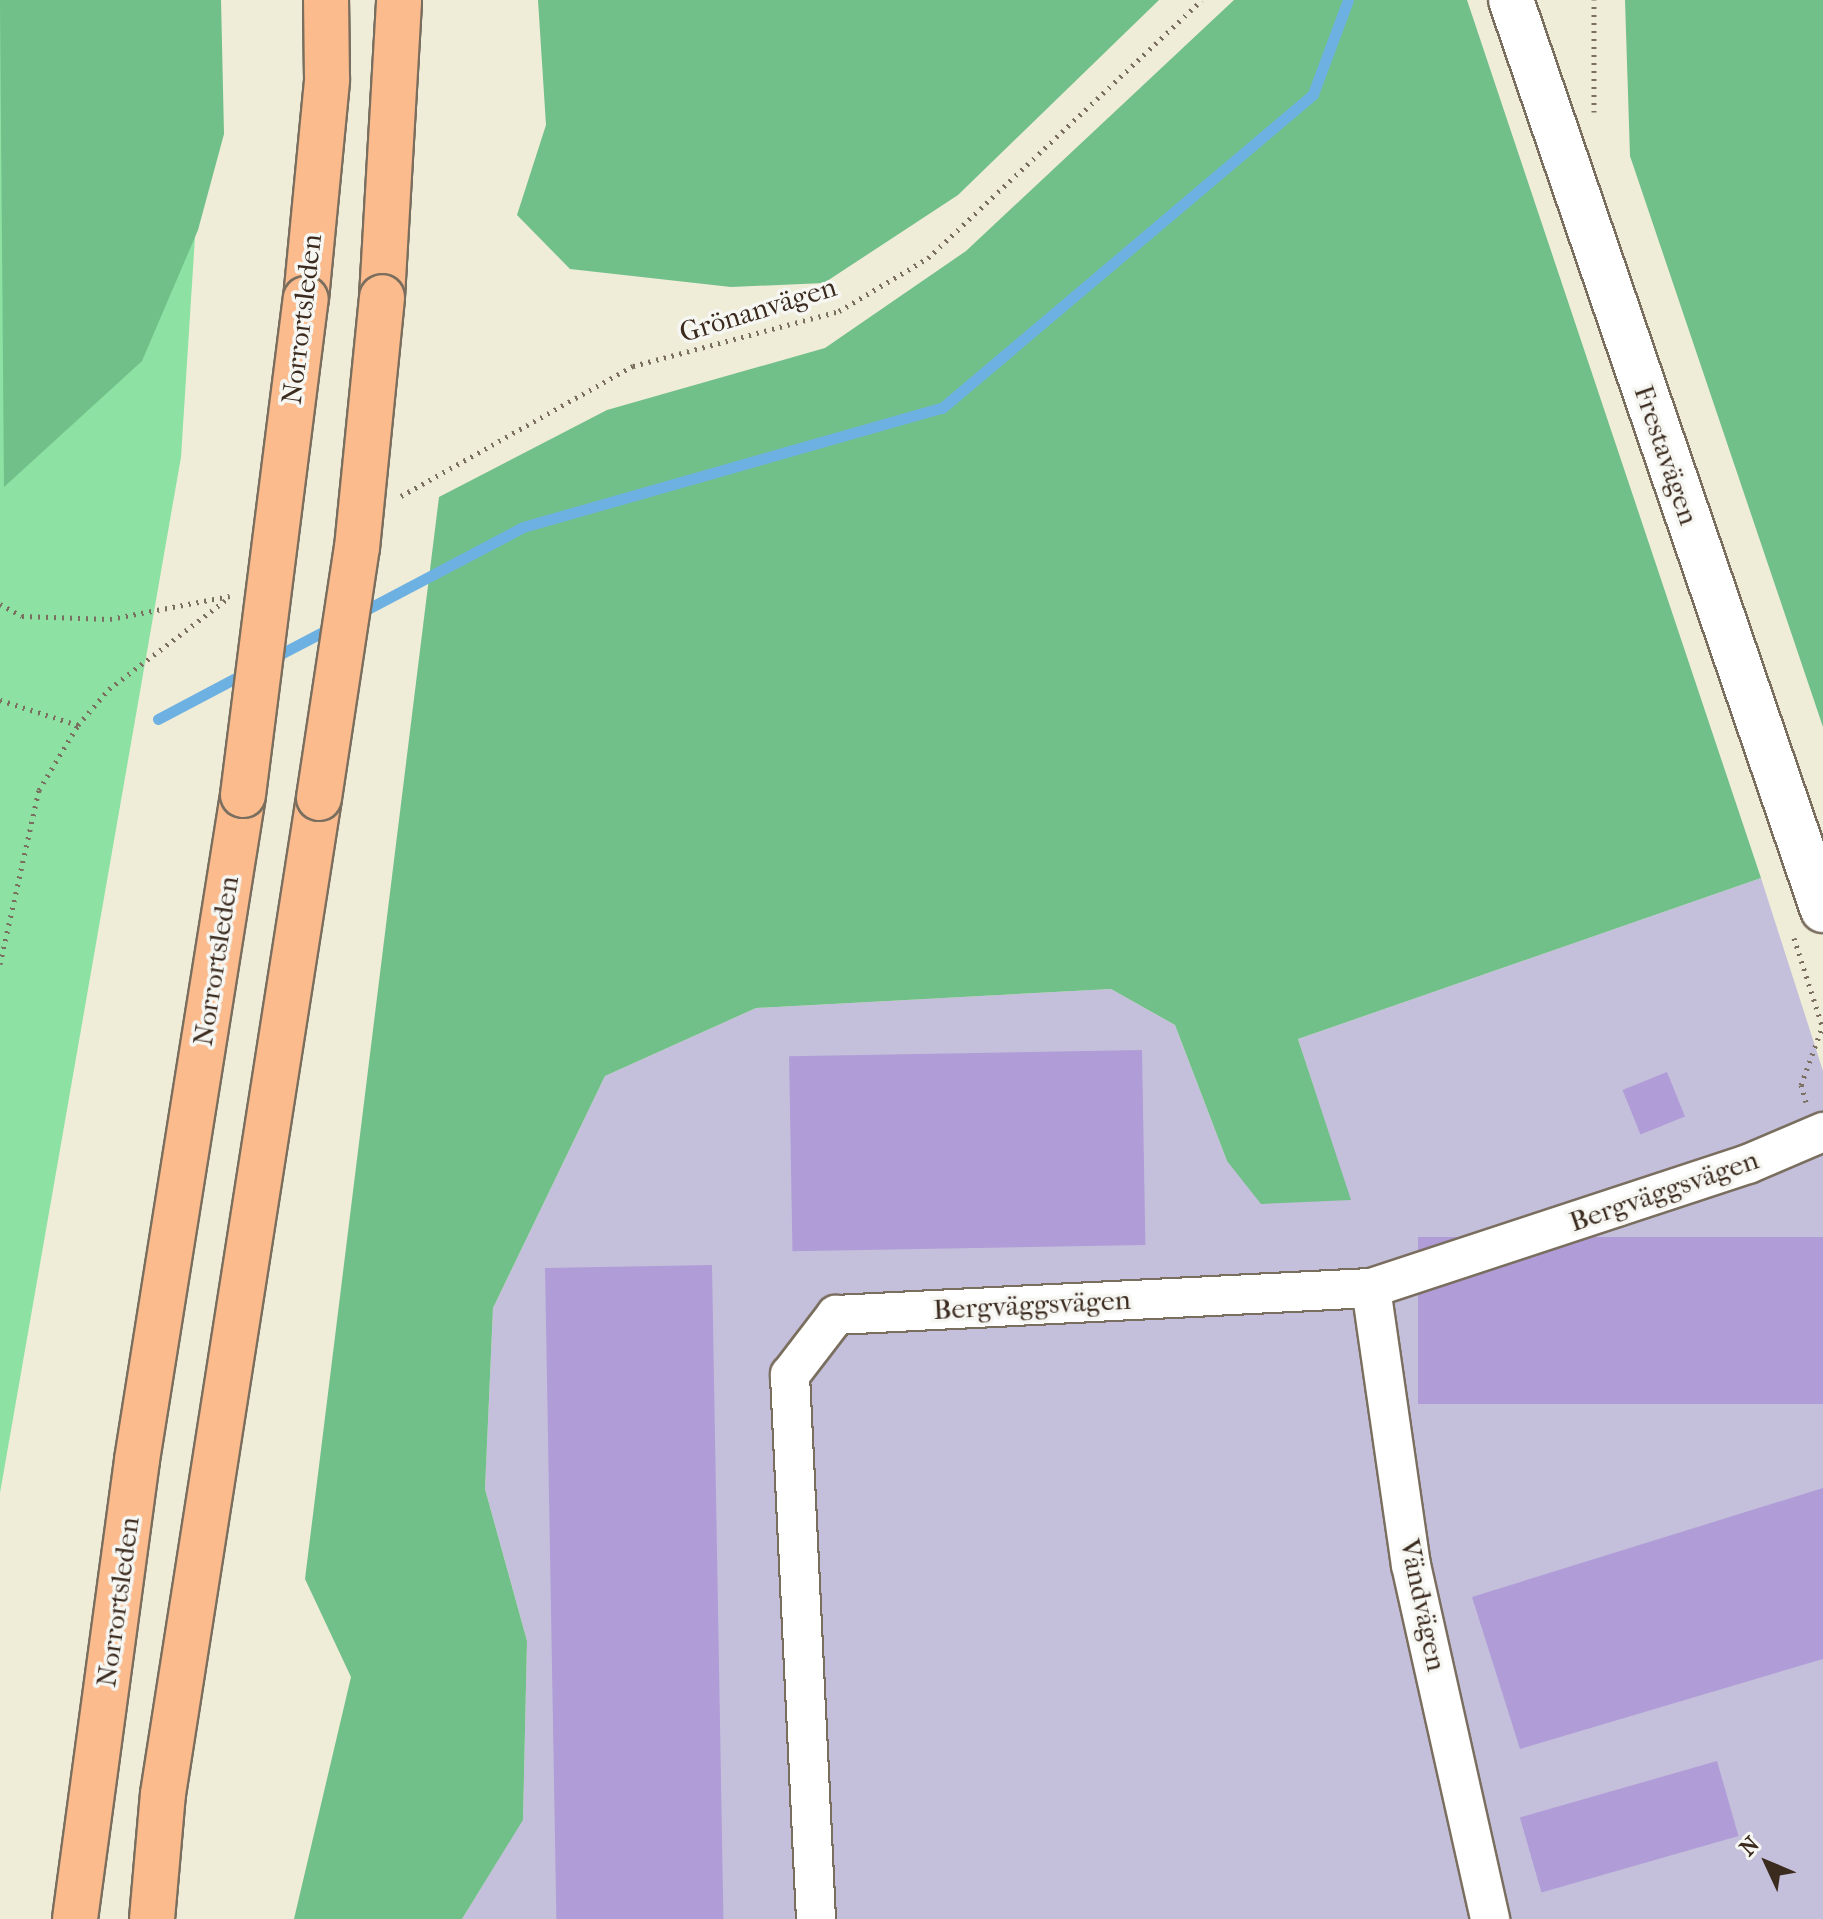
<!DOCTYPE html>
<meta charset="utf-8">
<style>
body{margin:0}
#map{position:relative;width:1823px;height:1919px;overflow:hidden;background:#efecd8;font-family:"IM FELL French Canon",serif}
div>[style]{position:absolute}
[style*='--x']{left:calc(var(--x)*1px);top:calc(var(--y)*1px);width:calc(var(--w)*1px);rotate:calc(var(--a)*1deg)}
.industrial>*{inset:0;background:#c4c0db}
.green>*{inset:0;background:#8ce1a3}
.forest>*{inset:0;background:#71bf89}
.stream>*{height:11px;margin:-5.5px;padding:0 5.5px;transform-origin:5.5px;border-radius:5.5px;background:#6cb1e2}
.building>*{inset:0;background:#b09cd7;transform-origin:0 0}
.path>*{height:5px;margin-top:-2.5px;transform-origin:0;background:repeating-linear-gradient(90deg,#7a6e5f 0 2px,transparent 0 8px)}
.roads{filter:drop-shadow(2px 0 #7a6e5f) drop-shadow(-2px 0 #7a6e5f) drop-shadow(0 2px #7a6e5f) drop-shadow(0 -2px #7a6e5f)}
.minor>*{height:38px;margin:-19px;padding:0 19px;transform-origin:19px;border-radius:19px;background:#fff}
.tertiary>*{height:44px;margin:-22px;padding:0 22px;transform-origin:22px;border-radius:22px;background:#fff}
.motorway>*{height:44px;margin:-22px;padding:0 22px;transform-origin:22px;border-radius:22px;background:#fbbb8d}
.bridges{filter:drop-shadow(2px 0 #7a6e5f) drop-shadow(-2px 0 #7a6e5f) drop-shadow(0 2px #7a6e5f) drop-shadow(0 -2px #7a6e5f)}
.motorway-bridge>*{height:44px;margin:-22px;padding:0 22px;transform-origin:22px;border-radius:22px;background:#fbbb8d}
span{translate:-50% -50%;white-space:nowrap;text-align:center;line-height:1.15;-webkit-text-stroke:7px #f6f6f2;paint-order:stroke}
.street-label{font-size:28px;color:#3b2a1e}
.north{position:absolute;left:1727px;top:1823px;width:80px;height:80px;-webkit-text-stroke:6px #f6f6f2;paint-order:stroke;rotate:314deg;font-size:22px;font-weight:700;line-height:32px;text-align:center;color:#3b2a1e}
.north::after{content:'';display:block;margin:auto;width:28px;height:36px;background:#3b2a1e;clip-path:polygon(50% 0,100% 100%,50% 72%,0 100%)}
</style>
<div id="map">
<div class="industrial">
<div style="clip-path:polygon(1761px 878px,1823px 1071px,1823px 1919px,462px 1919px,523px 1819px,527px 1641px,485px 1489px,493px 1308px,605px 1076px,756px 1008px,1111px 989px,1175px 1025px,1227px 1161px,1350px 1200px,1298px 1039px)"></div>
</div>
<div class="green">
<div style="clip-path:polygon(0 0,210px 0,181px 457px,0 1493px)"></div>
</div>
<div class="forest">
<div style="clip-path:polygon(0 0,221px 0,224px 134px,198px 230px,142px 361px,4px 487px)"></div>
<div style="clip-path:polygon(538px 0,1159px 0,958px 195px,824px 283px,731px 287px,570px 269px,517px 215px,546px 125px)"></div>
<div style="clip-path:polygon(1234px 0,1467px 0,1761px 878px,1298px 1039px,1351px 1200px,1261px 1204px,1227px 1161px,1175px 1025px,1111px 989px,756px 1008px,605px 1076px,493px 1308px,485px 1489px,527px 1641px,523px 1820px,462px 1919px,294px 1919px,351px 1677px,305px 1579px,439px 497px,607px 410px,825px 348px,966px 251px)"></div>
<div style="clip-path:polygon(1625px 0,1823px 0,1823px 727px,1630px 156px)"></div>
</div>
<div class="stream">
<div style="--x:360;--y:613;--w:184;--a:-27.8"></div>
<div style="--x:523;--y:527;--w:436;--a:-15.9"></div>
<div style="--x:942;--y:408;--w:486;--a:-40.2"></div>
<div style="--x:1313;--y:94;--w:100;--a:-69.6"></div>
<div style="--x:271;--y:659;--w:71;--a:-27.6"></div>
<div style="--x:158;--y:719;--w:103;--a:-27.8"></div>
</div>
<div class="building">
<div style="left:1142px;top:1050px;width:195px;height:353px;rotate:89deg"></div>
<div style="left:1667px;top:1072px;width:48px;height:48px;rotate:68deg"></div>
<div style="left:1823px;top:1237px;width:167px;height:405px;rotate:90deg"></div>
<div style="left:712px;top:1265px;width:654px;height:167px;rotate:89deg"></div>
<div style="clip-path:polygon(1823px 1488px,1823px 1659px,1520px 1749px,1472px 1597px)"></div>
<div style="left:1717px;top:1761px;width:78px;height:205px;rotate:74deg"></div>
</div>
<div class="path">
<div style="--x:1594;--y:112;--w:112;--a:-90"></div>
<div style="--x:401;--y:496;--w:266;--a:-29.3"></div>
<div style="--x:633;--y:366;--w:213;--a:-14.9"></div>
<div style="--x:839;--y:311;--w:104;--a:-30.8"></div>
<div style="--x:928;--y:258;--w:376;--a:-43.3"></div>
<div style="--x:0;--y:604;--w:25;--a:29"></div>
<div style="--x:22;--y:616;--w:88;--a:2"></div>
<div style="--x:110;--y:619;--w:122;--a:-10.9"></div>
<div style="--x:0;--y:700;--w:82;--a:17.8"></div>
<div style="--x:1794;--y:938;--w:91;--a:72.2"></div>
<div style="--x:0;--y:964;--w:178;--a:-77.4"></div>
<div style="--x:39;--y:790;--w:76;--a:-59"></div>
<div style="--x:78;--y:725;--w:48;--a:-49.3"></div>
<div style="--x:109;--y:689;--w:148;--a:-37.3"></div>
<div style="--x:1806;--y:1102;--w:18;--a:-106"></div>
<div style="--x:1801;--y:1085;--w:64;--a:-69.9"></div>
</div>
<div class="roads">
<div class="minor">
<div style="--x:1371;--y:1288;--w:280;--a:81.8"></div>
<div style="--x:1411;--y:1565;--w:363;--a:77.4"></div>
<div style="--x:816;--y:1919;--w:545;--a:-92.74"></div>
<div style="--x:790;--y:1375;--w:76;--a:-52.5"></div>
<div style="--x:836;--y:1315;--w:536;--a:-2.89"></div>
<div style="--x:1371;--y:1288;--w:397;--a:-18.2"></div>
<div style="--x:1748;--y:1164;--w:82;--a:-23.1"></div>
</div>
<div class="tertiary">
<div style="--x:1511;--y:0;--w:962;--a:71.08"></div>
</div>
<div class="motorway">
<div style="--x:382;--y:297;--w:297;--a:-86.7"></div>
<div style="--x:306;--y:299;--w:221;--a:-84.5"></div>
<div style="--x:327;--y:79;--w:79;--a:-90.7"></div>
<div style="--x:75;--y:1919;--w:463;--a:-82.3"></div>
<div style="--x:137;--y:1460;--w:673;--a:-80.94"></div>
<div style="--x:152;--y:1919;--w:125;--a:-85"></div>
<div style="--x:163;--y:1794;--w:1008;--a:-81.1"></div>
</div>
</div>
<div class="bridges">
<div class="motorway-bridge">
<div style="--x:243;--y:795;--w:500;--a:-82.8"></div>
<div style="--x:319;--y:798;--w:253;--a:-81.4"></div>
<div style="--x:357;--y:548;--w:252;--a:-84.3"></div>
</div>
</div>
<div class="street-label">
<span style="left:758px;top:310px;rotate:-17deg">Grönanvägen</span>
<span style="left:302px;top:319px;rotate:-83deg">Norrortsleden</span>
<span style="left:1666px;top:455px;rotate:71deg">Frestavägen</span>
<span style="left:216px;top:961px;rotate:-81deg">Norrortsleden</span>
<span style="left:1664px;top:1191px;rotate:-19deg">Bergväggsvägen</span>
<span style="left:1032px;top:1305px;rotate:-3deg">Bergväggsvägen</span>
<span style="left:118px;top:1602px;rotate:-82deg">Norrortsleden</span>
<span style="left:1423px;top:1605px;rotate:78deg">Vändvägen</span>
</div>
<div class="north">N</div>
</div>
